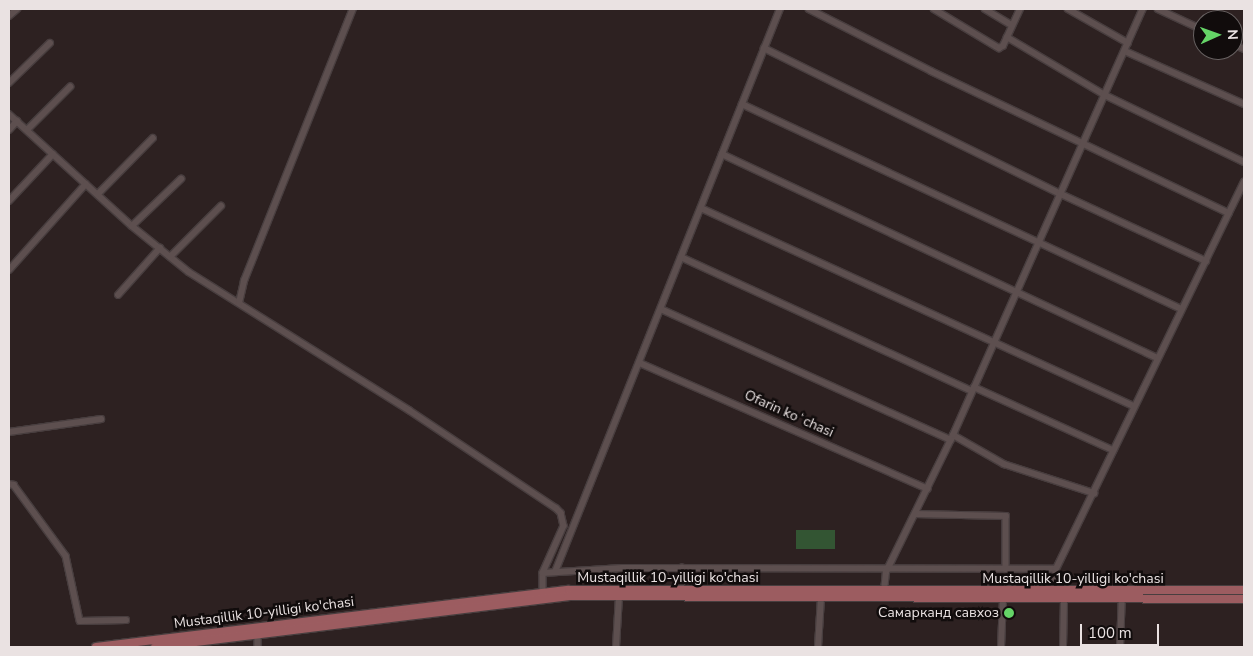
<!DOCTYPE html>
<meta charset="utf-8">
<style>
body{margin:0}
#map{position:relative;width:1253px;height:656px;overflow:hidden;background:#2d2121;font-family:"Nunito Sans",sans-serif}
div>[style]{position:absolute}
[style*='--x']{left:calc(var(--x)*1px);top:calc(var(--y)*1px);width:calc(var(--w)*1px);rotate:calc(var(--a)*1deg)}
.green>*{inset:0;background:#353;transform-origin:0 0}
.roads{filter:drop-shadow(1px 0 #483e3f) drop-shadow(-1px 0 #483e3f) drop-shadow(0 1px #483e3f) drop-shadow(0 -1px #483e3f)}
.minor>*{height:5.5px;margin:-2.75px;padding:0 2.75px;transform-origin:2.75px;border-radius:2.75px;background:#5d4f4f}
.major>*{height:8px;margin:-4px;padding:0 4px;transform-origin:4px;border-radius:4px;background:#9c5c60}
.dots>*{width:14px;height:14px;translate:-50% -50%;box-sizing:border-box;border:2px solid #110c0c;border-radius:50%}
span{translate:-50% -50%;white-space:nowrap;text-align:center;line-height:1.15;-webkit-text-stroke:5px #110c0c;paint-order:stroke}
.street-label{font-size:14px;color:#eae2e2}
.poi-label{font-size:14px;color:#eae2e2}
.right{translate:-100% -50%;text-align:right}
.frame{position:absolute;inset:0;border:10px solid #eae2e2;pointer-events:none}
.north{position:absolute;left:1193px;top:10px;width:50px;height:50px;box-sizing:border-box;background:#110c0c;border:1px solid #686262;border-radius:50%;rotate:88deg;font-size:14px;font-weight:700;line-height:20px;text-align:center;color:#eae2e2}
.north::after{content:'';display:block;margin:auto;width:18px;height:22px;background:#65d467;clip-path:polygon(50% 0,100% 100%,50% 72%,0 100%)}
.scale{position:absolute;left:1080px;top:624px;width:79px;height:22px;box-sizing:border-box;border:2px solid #eae2e2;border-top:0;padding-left:6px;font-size:15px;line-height:18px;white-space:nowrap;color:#eae2e2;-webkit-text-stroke:4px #110c0c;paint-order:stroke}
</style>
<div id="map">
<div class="green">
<div style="left:796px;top:530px;width:39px;height:19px"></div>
</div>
<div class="roads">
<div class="minor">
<div style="--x:809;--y:9;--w:137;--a:26.9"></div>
<div style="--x:931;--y:71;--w:330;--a:25.5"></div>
<div style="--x:934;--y:9;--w:76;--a:31"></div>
<div style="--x:999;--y:48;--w:4;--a:-27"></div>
<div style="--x:1003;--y:46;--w:41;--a:-65.3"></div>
<div style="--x:985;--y:9;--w:31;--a:31"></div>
<div style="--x:1068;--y:9;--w:69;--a:29.5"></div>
<div style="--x:1158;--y:9;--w:50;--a:25"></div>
<div style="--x:9;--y:16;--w:11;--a:-41"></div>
<div style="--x:1007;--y:37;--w:114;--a:30.6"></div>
<div style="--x:1105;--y:95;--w:154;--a:25.7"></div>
<div style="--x:1233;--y:44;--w:12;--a:24"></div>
<div style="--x:764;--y:48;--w:331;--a:26.2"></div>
<div style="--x:1061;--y:194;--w:160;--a:24.8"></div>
<div style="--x:1125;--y:51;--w:130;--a:24"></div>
<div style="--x:9;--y:83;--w:57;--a:-44.3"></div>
<div style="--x:742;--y:104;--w:485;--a:25"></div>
<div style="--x:9;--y:114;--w:166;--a:42.3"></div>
<div style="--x:132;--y:226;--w:73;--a:38.9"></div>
<div style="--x:189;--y:272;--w:260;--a:32.1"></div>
<div style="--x:409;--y:410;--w:177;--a:33.7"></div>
<div style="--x:556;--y:508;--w:7;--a:45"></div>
<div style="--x:561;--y:513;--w:13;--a:77"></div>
<div style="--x:564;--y:526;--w:51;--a:114.1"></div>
<div style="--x:543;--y:573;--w:20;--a:90"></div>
<div style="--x:9;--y:130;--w:12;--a:-48"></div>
<div style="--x:27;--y:130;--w:61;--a:-45"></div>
<div style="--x:722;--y:154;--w:481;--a:25.1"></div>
<div style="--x:98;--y:194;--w:78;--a:-45.5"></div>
<div style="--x:9;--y:201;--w:64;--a:-46.9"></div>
<div style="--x:701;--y:208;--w:476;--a:24.6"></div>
<div style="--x:132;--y:226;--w:68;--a:-43.8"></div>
<div style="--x:170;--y:257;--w:72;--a:-45"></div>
<div style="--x:681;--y:257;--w:320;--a:24.7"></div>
<div style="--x:9;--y:270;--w:115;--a:-48.2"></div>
<div style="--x:118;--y:295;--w:63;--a:-48.2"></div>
<div style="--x:239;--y:303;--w:23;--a:-77"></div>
<div style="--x:244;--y:281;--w:293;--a:-68.2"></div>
<div style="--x:661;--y:309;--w:318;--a:24.3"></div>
<div style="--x:640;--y:363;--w:314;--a:23.6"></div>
<div style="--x:974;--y:387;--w:153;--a:24.4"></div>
<div style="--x:9;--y:432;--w:93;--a:-8"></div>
<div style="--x:953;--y:435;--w:59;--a:29.6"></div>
<div style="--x:1004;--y:464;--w:95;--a:17.9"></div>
<div style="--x:9;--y:484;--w:5;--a:11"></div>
<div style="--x:14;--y:485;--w:88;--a:53.8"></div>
<div style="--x:66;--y:556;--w:66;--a:77.8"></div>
<div style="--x:80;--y:621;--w:46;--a:-1.2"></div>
<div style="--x:915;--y:514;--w:91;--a:1.3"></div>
<div style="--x:1006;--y:516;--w:53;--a:90"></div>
<div style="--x:555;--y:572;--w:606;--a:-68.22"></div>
<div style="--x:543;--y:573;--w:79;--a:-3.6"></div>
<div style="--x:622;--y:568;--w:434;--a:0.1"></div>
<div style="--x:681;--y:591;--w:23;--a:-88"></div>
<div style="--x:884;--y:591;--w:19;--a:-84"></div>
<div style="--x:886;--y:572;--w:153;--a:-63.9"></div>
<div style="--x:953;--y:435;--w:466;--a:-66"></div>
<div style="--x:1053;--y:592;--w:23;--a:-83"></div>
<div style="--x:1056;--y:569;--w:430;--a:-64.1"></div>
<div style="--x:258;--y:631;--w:16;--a:90"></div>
<div style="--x:616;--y:647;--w:50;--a:-86.6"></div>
<div style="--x:818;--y:647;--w:49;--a:-86.5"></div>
<div style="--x:1001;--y:647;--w:48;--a:-87.6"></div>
<div style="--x:1063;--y:647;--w:48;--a:-88.8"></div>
<div style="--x:1120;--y:647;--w:55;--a:-87.9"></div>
</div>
<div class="major">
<div style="--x:96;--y:647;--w:476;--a:-6.9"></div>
<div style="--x:569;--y:590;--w:675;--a:0"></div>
<div style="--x:155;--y:647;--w:416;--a:-7"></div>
<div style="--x:568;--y:596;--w:676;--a:0.25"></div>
</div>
</div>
<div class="dots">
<div style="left:1009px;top:613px;background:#65d467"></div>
</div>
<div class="street-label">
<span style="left:789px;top:414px;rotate:24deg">Ofarin koʻchasi</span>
<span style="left:668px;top:578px">Mustaqillik 10-yilligi ko'chasi</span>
<span style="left:1073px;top:579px">Mustaqillik 10-yilligi ko'chasi</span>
<span style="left:264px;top:613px;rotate:-7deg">Mustaqillik 10-yilligi ko'chasi</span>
</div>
<div class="poi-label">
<span class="right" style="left:999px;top:613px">Самарканд савхоз</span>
</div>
<div class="frame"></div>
<div class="north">N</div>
<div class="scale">100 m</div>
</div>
